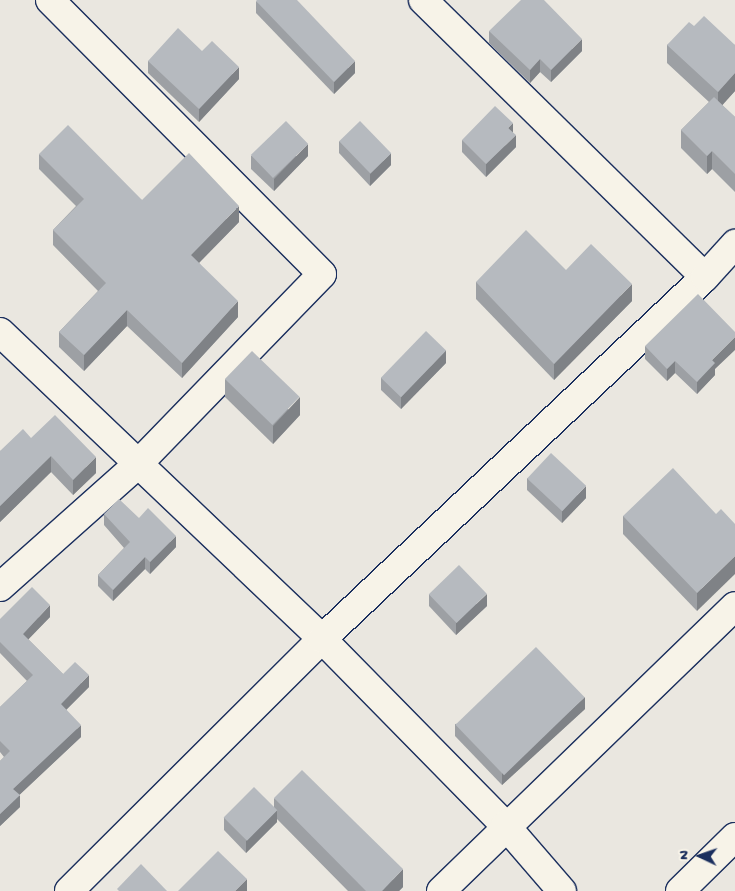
<!DOCTYPE html>
<style>
body{margin:0}
#map{position:relative;width:735px;height:891px;overflow:hidden;background:#eae7e0;font-family:"Gochi Hand",sans-serif}
div>[style]{position:absolute}
[style*='--x']{left:calc(var(--x)*1px);top:calc(var(--y)*1px);width:calc(var(--w)*1px);rotate:calc(var(--a)*1deg)}
.roads{filter:drop-shadow(1px 0 #1b2f5e) drop-shadow(-1px 0 #1b2f5e) drop-shadow(0 1px #1b2f5e) drop-shadow(0 -1px #1b2f5e)}
.minor>*{height:28px;margin:-14px;padding:0 14px;transform-origin:14px;border-radius:14px;background:#f7f3e8}
.wall>*{inset:0;background:#9da0a4}
.shaded-wall>*{inset:0;background:#7f8286}
.building>*{inset:0;background:#b6babf;transform-origin:0 0}
span{translate:-50% -50%;white-space:nowrap;text-align:center;line-height:1.15;-webkit-text-stroke:4px #f7f3e8;paint-order:stroke}
.north{position:absolute;left:675px;top:831px;width:50px;height:50px;-webkit-text-stroke:4px #f7f3e8;paint-order:stroke;rotate:273deg;font-size:14px;font-weight:700;line-height:20px;text-align:center;color:#1b2f5e}
.north::after{content:'';display:block;margin:auto;width:18px;height:22px;background:#1b2f5e;clip-path:polygon(50% 0,100% 100%,50% 72%,0 100%)}
</style>
<div id="map">
<div class="roads">
<div class="minor">
<div style="--x:423;--y:0;--w:395;--a:44.5"></div>
<div style="--x:0;--y:332;--w:445;--a:43.6"></div>
<div style="--x:322;--y:639;--w:261;--a:45.5"></div>
<div style="--x:505;--y:825;--w:87;--a:49.2"></div>
<div style="--x:0;--y:587;--w:185;--a:-41.7"></div>
<div style="--x:138;--y:464;--w:264;--a:-45.9"></div>
<div style="--x:322;--y:274;--w:386;--a:-134.8"></div>
<div style="--x:69;--y:891;--w:357;--a:-44.9"></div>
<div style="--x:322;--y:639;--w:527;--a:-43.39"></div>
<div style="--x:705;--y:277;--w:45;--a:-47.7"></div>
<div style="--x:441;--y:891;--w:409;--a:-44.1"></div>
<div style="--x:680;--y:891;--w:77;--a:-44.5"></div>
</div>
</div>
<div class="wall">
<div style="clip-path:polygon(256px 1px,355px 73px,334px 94px,256px 13px)"></div>
<div style="clip-path:polygon(694px 26px,735px 45px,735px 91px,722px 105px,735px 117px,735px 192px,712px 169px,707px 174px,681px 148px,681px 130px,709px 102px,667px 63px,667px 45px)"></div>
<div style="clip-path:polygon(489px 31px,582px 51px,551px 82px,540px 72px,530px 83px,489px 43px)"></div>
<div style="clip-path:polygon(202px 51px,239px 79px,199px 122px,148px 73px,148px 61px)"></div>
<div style="clip-path:polygon(462px 140px,516px 147px,486px 177px,462px 152px)"></div>
<div style="clip-path:polygon(339px 141px,391px 165px,370px 186px,339px 153px)"></div>
<div style="clip-path:polygon(39px 154px,142px 200px,239px 222px,199px 263px,238px 317px,182px 378px,127px 326px,84px 371px,59px 347px,59px 332px,98px 291px,53px 245px,53px 230px,76px 206px,39px 169px)"></div>
<div style="clip-path:polygon(251px 156px,308px 156px,274px 191px,251px 169px)"></div>
<div style="clip-path:polygon(566px 270px,632px 301px,554px 380px,476px 299px,476px 282px)"></div>
<div style="clip-path:polygon(645px 346px,715px 369px,715px 375px,697px 394px,675px 373px,667px 381px,645px 359px)"></div>
<div style="clip-path:polygon(446px 363px,401px 409px,381px 390px,381px 378px)"></div>
<div style="clip-path:polygon(225px 379px,300px 415px,273px 444px,225px 397px)"></div>
<div style="clip-path:polygon(31px 438px,96px 473px,73px 495px,51px 472px,0 522px,0 451px)"></div>
<div style="clip-path:polygon(527px 478px,586px 498px,562px 523px,527px 490px)"></div>
<div style="clip-path:polygon(104px 514px,139px 518px,176px 547px,150px 574px,145px 569px,113px 601px,98px 586px,98px 575px,124px 548px,104px 525px)"></div>
<div style="clip-path:polygon(716px 514px,697px 611px,623px 534px,623px 516px)"></div>
<div style="clip-path:polygon(429px 594px,487px 606px,456px 635px,429px 606px)"></div>
<div style="clip-path:polygon(50px 617px,28px 639px,63px 674px,89px 687px,66px 710px,81px 737px,19px 795px,20px 807px,0 826px,0 761px,4px 757px,0 752px,0 707px,27px 681px,0 653px,0 619px)"></div>
<div style="clip-path:polygon(585px 709px,502px 785px,455px 736px,455px 724px)"></div>
<div style="clip-path:polygon(274px 798px,403px 887px,399px 891px,348px 891px,277px 819px,277px 822px,246px 853px,224px 830px,224px 818px,274px 807px)"></div>
</div>
<div class="shaded-wall">
<div style="clip-path:polygon(582px 39px,582px 51px,551px 82px,551px 70px)"></div>
<div style="clip-path:polygon(540px 59px,540px 72px,530px 83px,530px 70px)"></div>
<div style="clip-path:polygon(355px 61px,355px 73px,334px 94px,334px 82px)"></div>
<div style="clip-path:polygon(239px 67px,239px 79px,199px 122px,199px 109px)"></div>
<div style="clip-path:polygon(735px 73px,735px 91px,718px 110px,718px 92px)"></div>
<div style="clip-path:polygon(513px 123px,513px 136px,508px 128px)"></div>
<div style="clip-path:polygon(516px 135px,516px 147px,486px 177px,486px 164px)"></div>
<div style="clip-path:polygon(308px 144px,308px 156px,274px 191px,274px 179px)"></div>
<div style="clip-path:polygon(712px 151px,712px 169px,707px 174px,707px 156px)"></div>
<div style="clip-path:polygon(391px 153px,391px 165px,370px 186px,370px 174px)"></div>
<div style="clip-path:polygon(239px 206px,239px 222px,191px 271px,191px 255px)"></div>
<div style="clip-path:polygon(632px 284px,632px 301px,554px 380px,554px 364px)"></div>
<div style="clip-path:polygon(238px 301px,238px 317px,182px 378px,182px 363px)"></div>
<div style="clip-path:polygon(127px 310px,127px 326px,84px 371px,84px 355px)"></div>
<div style="clip-path:polygon(735px 337px,735px 350px,715px 369px,715px 375px,697px 394px,697px 382px,712px 360px)"></div>
<div style="clip-path:polygon(446px 350px,446px 363px,401px 409px,401px 397px)"></div>
<div style="clip-path:polygon(675px 361px,675px 373px,667px 381px,667px 369px)"></div>
<div style="clip-path:polygon(300px 397px,300px 415px,273px 444px,273px 426px)"></div>
<div style="clip-path:polygon(51px 456px,51px 472px,0 522px,0 506px)"></div>
<div style="clip-path:polygon(96px 457px,96px 473px,73px 495px,73px 480px)"></div>
<div style="clip-path:polygon(586px 486px,586px 498px,562px 523px,562px 511px)"></div>
<div style="clip-path:polygon(176px 536px,176px 547px,150px 574px,150px 562px)"></div>
<div style="clip-path:polygon(735px 556px,735px 574px,697px 611px,697px 593px)"></div>
<div style="clip-path:polygon(145px 557px,145px 569px,113px 601px,113px 590px)"></div>
<div style="clip-path:polygon(487px 594px,487px 606px,456px 635px,456px 623px)"></div>
<div style="clip-path:polygon(50px 605px,50px 617px,23px 645px,23px 634px)"></div>
<div style="clip-path:polygon(89px 675px,89px 687px,61px 715px,61px 704px)"></div>
<div style="clip-path:polygon(585px 697px,585px 709px,502px 785px,502px 772px)"></div>
<div style="clip-path:polygon(81px 725px,81px 737px,13px 801px,13px 789px)"></div>
<div style="clip-path:polygon(20px 795px,20px 807px,0 826px,0 814px)"></div>
<div style="clip-path:polygon(277px 810px,277px 822px,246px 853px,246px 841px)"></div>
<div style="clip-path:polygon(403px 869px,403px 887px,399px 891px,382px 891px)"></div>
<div style="clip-path:polygon(247px 879px,247px 891px,235px 891px)"></div>
</div>
<div class="building">
<div style="clip-path:polygon(257px 0,297px 0,355px 61px,334px 82px,256px 1px)"></div>
<div style="clip-path:polygon(521px 0,544px 0,582px 39px,551px 70px,540px 59px,530px 70px,489px 31px)"></div>
<div style="clip-path:polygon(704px 16px,735px 45px,735px 73px,718px 92px,667px 45px,689px 22px,694px 26px)"></div>
<div style="clip-path:polygon(178px 28px,202px 51px,212px 41px,239px 67px,199px 109px,148px 61px)"></div>
<div style="clip-path:polygon(714px 97px,735px 117px,735px 174px,712px 151px,707px 156px,681px 130px)"></div>
<div style="clip-path:polygon(495px 106px,513px 123px,508px 128px,516px 135px,486px 164px,462px 140px)"></div>
<div style="left:286px;top:121px;width:32px;height:49px;rotate:46deg"></div>
<div style="left:360px;top:121px;width:45px;height:29px;rotate:46deg"></div>
<div style="clip-path:polygon(68px 125px,142px 200px,189px 153px,239px 206px,191px 255px,238px 301px,182px 363px,127px 310px,84px 355px,59px 332px,106px 283px,53px 230px,84px 199px,39px 154px)"></div>
<div style="clip-path:polygon(526px 230px,566px 270px,591px 244px,632px 284px,554px 364px,476px 282px)"></div>
<div style="clip-path:polygon(698px 294px,735px 332px,735px 337px,712px 360px,715px 363px,697px 382px,675px 361px,667px 369px,645px 346px)"></div>
<div style="left:426px;top:331px;width:28px;height:65px;rotate:44deg"></div>
<div style="left:252px;top:351px;width:66px;height:39px;rotate:44deg"></div>
<div style="clip-path:polygon(55px 415px,96px 457px,73px 480px,51px 456px,0 506px,0 451px,23px 429px,31px 438px)"></div>
<div style="left:551px;top:453px;width:48px;height:35px;rotate:43deg"></div>
<div style="clip-path:polygon(673px 468px,716px 514px,721px 509px,735px 524px,735px 556px,697px 593px,623px 516px)"></div>
<div style="clip-path:polygon(119px 499px,139px 518px,148px 508px,176px 536px,150px 562px,145px 557px,113px 590px,98px 575px,130px 542px,104px 514px)"></div>
<div style="left:459px;top:565px;width:40px;height:42px;rotate:46deg"></div>
<div style="clip-path:polygon(32px 587px,50px 605px,23px 634px,63px 674px,75px 662px,89px 675px,61px 704px,81px 725px,13px 789px,20px 795px,0 814px,0 761px,10px 751px,0 741px,0 707px,33px 675px,0 642px,0 619px)"></div>
<div style="left:536px;top:647px;width:70px;height:112px;rotate:46deg"></div>
<div style="clip-path:polygon(302px 770px,403px 869px,382px 891px,366px 891px,274px 798px)"></div>
<div style="left:254px;top:787px;width:33px;height:43px;rotate:45deg"></div>
<div style="clip-path:polygon(218px 851px,247px 879px,235px 891px,178px 891px)"></div>
<div style="clip-path:polygon(141px 864px,167px 891px,119px 891px,117px 889px)"></div>
</div>
<div class="north">N</div>
</div>
